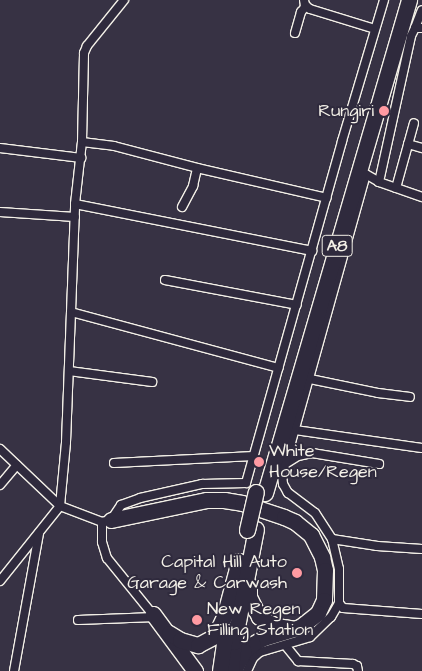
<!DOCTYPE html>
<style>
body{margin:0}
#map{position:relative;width:422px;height:671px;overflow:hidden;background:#373244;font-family:"Architects Daughter",sans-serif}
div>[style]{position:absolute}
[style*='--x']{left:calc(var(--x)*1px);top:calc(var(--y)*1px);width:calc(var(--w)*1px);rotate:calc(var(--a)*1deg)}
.roads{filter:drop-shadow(1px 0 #f4f1e8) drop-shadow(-1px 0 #f4f1e8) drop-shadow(0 1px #f4f1e8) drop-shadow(0 -1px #f4f1e8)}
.street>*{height:8px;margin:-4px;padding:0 4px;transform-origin:4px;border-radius:4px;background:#2f2a3d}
.highway>*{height:15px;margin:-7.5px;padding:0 7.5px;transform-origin:7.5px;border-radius:7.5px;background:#2f2a3d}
.bridges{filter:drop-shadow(1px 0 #f4f1e8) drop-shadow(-1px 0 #f4f1e8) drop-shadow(0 1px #f4f1e8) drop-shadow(0 -1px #f4f1e8)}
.highway-bridge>*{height:15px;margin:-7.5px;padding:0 7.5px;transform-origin:7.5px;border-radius:7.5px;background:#2f2a3d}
.dots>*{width:14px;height:14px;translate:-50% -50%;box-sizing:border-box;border:2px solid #2f2a3d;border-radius:50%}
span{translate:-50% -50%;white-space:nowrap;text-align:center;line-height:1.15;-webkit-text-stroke:4px #2f2a3d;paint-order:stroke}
.shield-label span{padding:1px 4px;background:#2f2a3d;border:1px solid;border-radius:4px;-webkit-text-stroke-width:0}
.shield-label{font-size:16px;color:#f4f1e8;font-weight:700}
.poi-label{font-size:18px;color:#f4f1e8}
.right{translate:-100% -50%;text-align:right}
.left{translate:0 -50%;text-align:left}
</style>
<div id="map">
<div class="roads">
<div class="street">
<div style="--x:304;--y:0;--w:5;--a:79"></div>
<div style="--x:305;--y:5;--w:6;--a:39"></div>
<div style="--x:310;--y:9;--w:68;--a:17.1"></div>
<div style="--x:415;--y:28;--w:19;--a:-69"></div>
<div style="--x:295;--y:33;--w:22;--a:-74"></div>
<div style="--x:301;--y:12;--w:8;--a:-50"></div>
<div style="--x:82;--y:142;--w:32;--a:7"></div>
<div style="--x:114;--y:146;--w:86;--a:14.8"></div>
<div style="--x:197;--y:168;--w:133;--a:13"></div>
<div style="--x:408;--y:144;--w:15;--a:16"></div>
<div style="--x:0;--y:148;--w:82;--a:7"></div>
<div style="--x:362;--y:172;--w:20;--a:30"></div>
<div style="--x:379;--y:182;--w:46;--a:19.2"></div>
<div style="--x:379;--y:182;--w:149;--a:-77.6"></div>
<div style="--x:411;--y:36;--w:9;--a:-63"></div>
<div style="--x:415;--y:28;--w:7;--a:0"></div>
<div style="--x:396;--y:188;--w:67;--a:-74.5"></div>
<div style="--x:75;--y:204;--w:242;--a:11.2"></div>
<div style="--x:182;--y:207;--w:24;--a:-62"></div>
<div style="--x:193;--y:186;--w:18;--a:-77"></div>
<div style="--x:0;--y:212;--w:75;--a:3.8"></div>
<div style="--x:165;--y:280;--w:134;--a:10.7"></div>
<div style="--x:71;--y:312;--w:215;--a:15.1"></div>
<div style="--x:69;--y:371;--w:84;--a:7.5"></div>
<div style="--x:310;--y:379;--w:69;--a:11.6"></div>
<div style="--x:378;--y:393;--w:32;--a:7"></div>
<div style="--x:295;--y:430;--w:128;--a:8.1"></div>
<div style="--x:0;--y:449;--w:83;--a:43.5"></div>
<div style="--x:60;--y:506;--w:45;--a:20.9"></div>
<div style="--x:102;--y:522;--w:9;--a:-13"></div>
<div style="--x:111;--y:520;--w:18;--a:-56"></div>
<div style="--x:121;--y:505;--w:20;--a:-20"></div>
<div style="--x:140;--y:498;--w:64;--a:-12.7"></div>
<div style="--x:202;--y:484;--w:44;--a:-1.3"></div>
<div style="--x:246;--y:483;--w:355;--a:-74.3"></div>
<div style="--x:342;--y:141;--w:147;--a:-73.4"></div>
<div style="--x:114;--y:463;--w:140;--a:-2.9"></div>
<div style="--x:285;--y:464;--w:15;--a:-32"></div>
<div style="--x:298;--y:456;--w:14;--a:-12"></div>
<div style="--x:312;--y:453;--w:68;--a:9.3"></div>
<div style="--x:0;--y:485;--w:26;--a:-50"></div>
<div style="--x:102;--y:522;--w:20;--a:90"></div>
<div style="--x:102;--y:542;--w:17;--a:73"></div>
<div style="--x:107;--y:558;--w:75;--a:51"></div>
<div style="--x:332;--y:539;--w:46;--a:8.8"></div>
<div style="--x:377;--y:546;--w:45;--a:3.8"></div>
<div style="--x:0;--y:581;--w:96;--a:-51.3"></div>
<div style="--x:60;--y:506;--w:64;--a:-84.6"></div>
<div style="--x:66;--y:442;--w:238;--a:-87.8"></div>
<div style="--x:75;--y:204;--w:62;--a:-83.6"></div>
<div style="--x:82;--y:142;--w:89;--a:-88.7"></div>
<div style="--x:84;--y:53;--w:8;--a:-67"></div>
<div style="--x:87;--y:46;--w:59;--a:-51.2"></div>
<div style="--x:339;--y:603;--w:6;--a:51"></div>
<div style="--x:343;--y:608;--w:79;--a:4.3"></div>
<div style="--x:78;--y:620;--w:77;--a:-2.2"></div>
<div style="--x:285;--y:645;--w:21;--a:51"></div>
<div style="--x:298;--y:661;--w:55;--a:3.1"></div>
<div style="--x:353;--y:664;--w:4;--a:27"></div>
<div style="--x:357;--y:666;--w:5;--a:79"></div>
<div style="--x:14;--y:671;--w:140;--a:-79.7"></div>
<div style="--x:247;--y:671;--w:14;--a:-65"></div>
<div style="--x:253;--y:658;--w:9;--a:-41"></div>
<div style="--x:260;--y:652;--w:52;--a:-16.7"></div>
<div style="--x:310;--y:637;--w:29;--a:-44"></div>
<div style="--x:331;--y:617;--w:16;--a:-60"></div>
<div style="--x:339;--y:603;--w:34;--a:-90"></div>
<div style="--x:339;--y:569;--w:31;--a:-103"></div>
<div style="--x:332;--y:539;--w:31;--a:-123"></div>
<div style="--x:315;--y:513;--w:34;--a:-143"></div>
<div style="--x:288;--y:493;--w:10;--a:-119"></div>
<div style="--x:283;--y:484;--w:9;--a:-96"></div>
<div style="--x:282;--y:475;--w:312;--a:-74.4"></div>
</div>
<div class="highway">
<div style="--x:265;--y:493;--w:514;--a:-73.72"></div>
<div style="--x:111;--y:520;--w:98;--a:-11.8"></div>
<div style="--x:207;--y:500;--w:17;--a:0"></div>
<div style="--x:224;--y:500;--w:18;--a:9"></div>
<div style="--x:242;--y:503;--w:44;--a:18.4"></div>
<div style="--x:284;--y:517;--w:12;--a:24"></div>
<div style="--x:295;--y:522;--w:21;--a:39"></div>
<div style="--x:311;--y:535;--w:25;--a:63"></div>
<div style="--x:322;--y:557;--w:13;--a:77"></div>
<div style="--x:325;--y:570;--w:30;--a:92"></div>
<div style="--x:324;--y:600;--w:14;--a:115"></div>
<div style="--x:318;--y:613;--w:23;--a:142"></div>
<div style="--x:300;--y:627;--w:39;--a:163"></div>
<div style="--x:263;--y:638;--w:12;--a:149"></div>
<div style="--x:253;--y:644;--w:11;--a:142"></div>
<div style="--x:244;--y:651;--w:22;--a:117"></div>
<div style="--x:249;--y:585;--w:12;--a:90"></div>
<div style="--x:249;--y:597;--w:22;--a:63"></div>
<div style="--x:259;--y:617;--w:19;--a:28"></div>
<div style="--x:276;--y:626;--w:15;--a:8"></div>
<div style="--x:153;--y:614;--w:71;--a:53.6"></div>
<div style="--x:169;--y:633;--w:13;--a:32"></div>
<div style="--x:180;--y:640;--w:19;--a:16"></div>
<div style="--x:198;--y:645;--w:19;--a:-28"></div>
<div style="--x:215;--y:636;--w:21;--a:-65"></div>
<div style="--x:224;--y:617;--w:58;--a:-75"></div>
<div style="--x:231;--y:670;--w:28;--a:-84"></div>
<div style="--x:234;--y:642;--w:115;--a:-79"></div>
<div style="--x:220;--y:671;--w:41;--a:-81.7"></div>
</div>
</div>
<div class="bridges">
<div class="highway-bridge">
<div style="--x:247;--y:530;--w:39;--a:-77"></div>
</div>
</div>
<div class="dots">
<div style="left:384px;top:111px;background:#ff9aa2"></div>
<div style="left:259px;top:462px;background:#ff9aa2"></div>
<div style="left:297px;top:573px;background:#ff9aa2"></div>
<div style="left:197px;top:620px;background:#ff9aa2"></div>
</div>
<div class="shield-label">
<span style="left:337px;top:246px">A8</span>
</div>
<div class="poi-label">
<span class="right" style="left:374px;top:111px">Rungiri</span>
<span class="left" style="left:269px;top:462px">White<br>House/Regen</span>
<span class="right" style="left:287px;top:573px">Capital Hill Auto<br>Garage &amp; Carwash</span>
<span class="left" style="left:207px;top:620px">New Regen<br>Filling Station</span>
</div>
</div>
